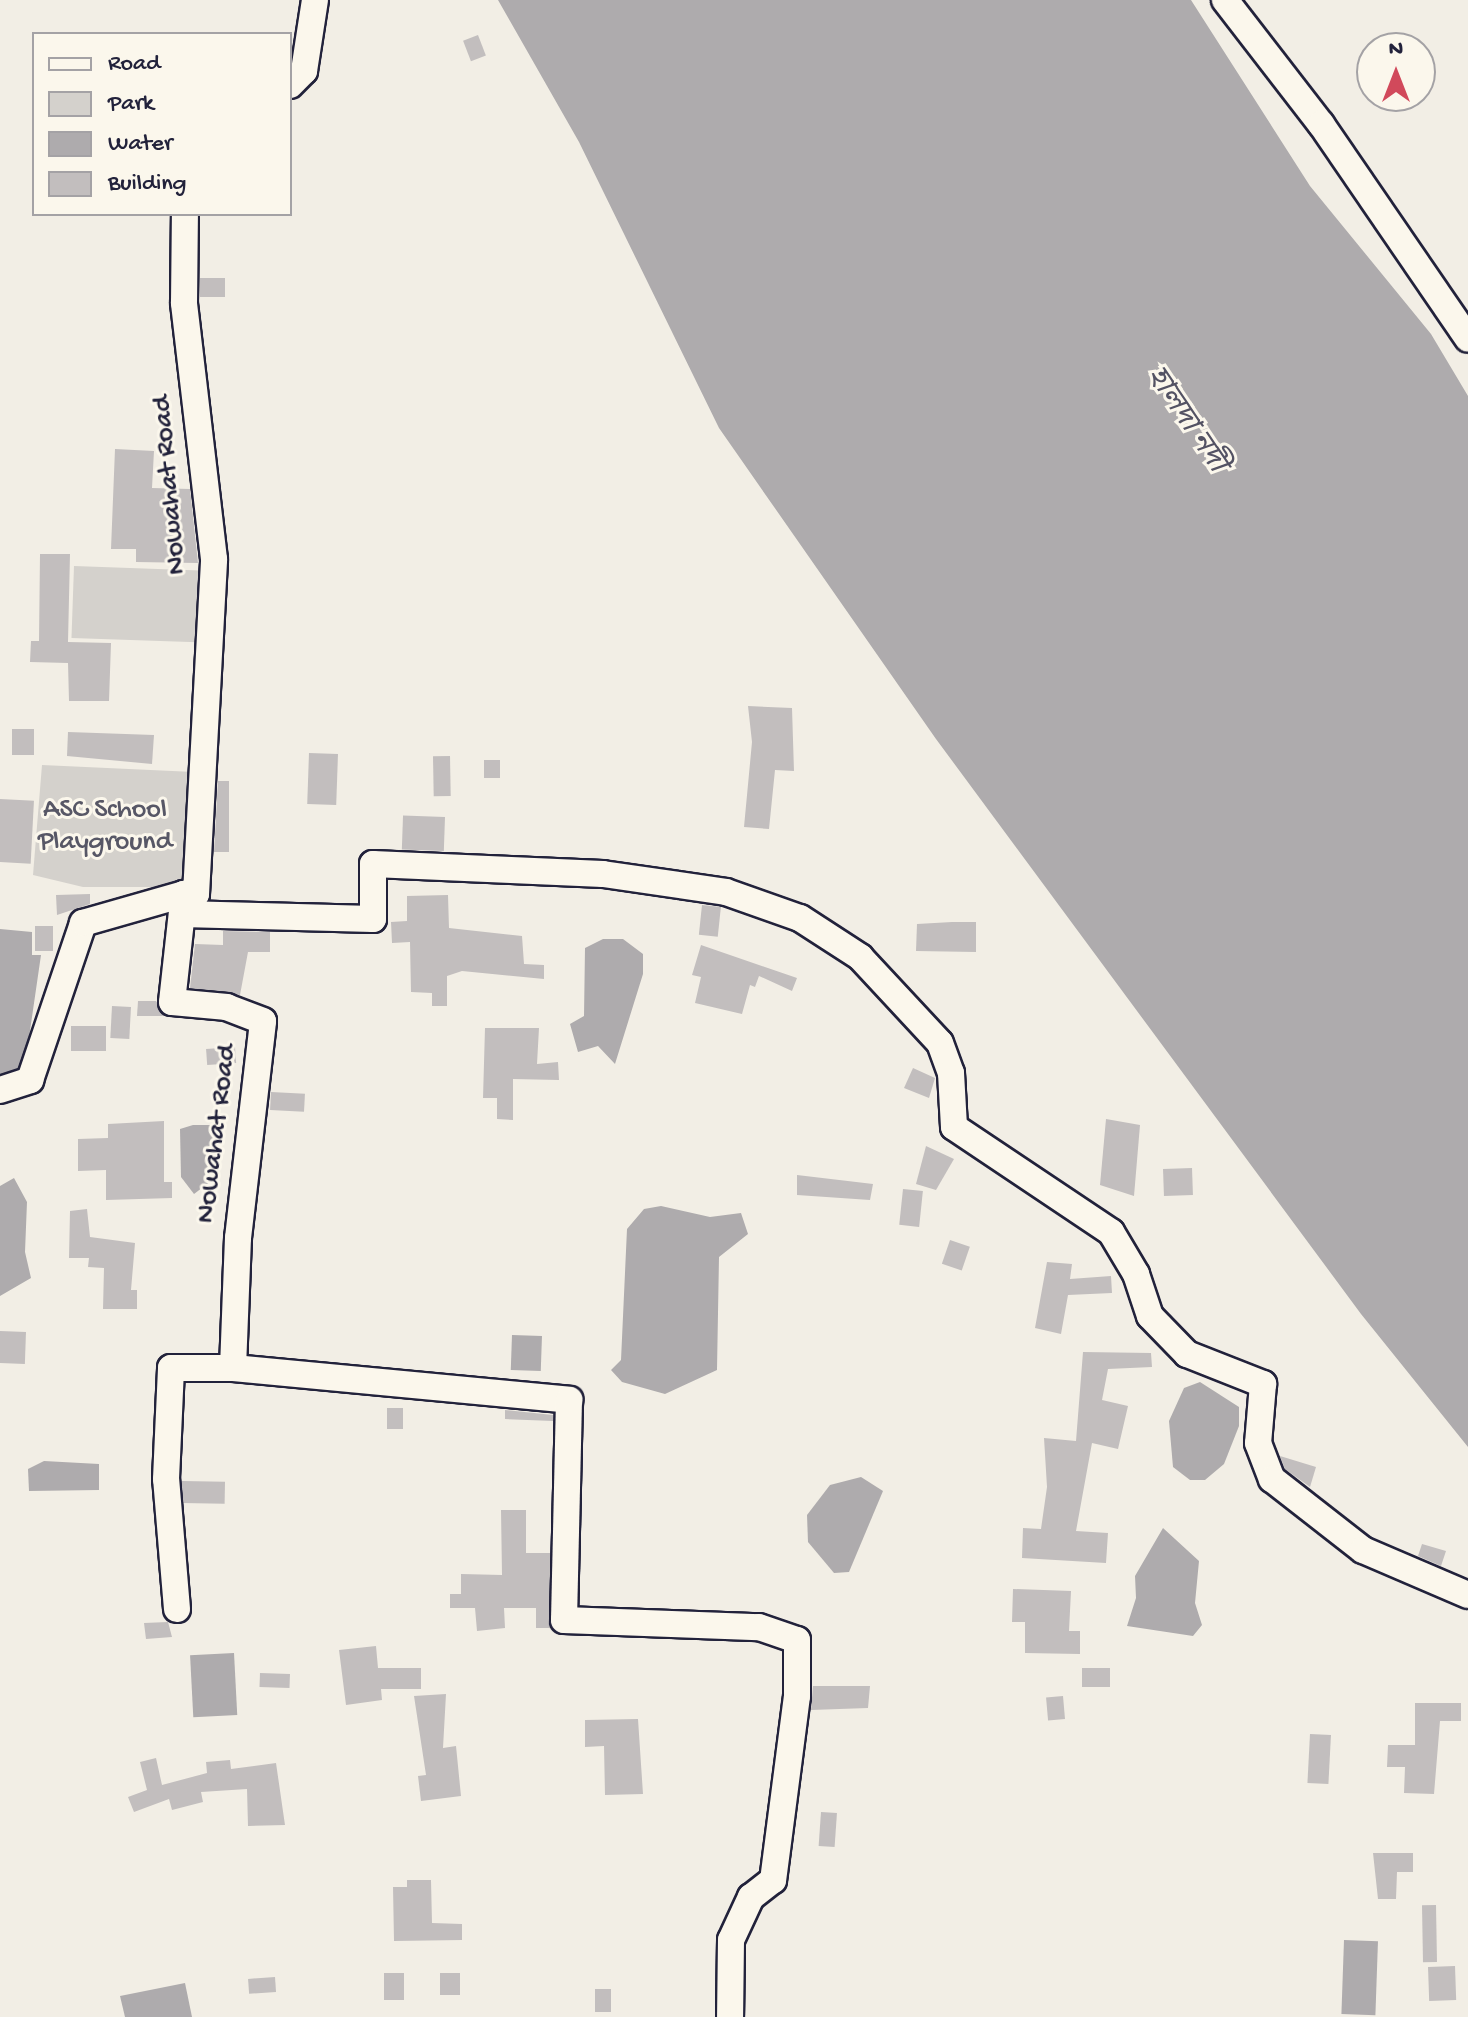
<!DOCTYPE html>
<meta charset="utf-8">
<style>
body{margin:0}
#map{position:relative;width:1468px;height:2017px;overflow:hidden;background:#f2eee5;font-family:"Gochi Hand","Noto Sans Bengali",sans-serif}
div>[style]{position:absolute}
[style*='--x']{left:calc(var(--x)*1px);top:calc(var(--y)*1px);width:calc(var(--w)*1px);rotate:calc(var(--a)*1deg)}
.green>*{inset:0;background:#d4d1cc;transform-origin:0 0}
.water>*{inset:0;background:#aeabad;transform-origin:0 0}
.building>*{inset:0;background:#c2bebe;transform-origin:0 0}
.roads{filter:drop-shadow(2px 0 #22223b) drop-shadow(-2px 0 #22223b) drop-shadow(0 2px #22223b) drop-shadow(0 -2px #22223b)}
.minor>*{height:26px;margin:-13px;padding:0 13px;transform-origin:13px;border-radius:13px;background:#fbf7ec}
span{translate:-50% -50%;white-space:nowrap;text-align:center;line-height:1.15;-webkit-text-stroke:6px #fbf7ec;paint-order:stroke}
.street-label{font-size:28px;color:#22223b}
.park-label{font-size:28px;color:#575766}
.water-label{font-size:30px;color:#535263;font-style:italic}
.legend{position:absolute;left:32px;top:32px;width:260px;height:184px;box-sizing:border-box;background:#fbf7ec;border:2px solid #a4a2a5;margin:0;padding:10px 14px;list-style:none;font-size:24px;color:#22223b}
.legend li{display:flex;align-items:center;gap:16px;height:40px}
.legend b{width:40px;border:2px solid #a4a2a5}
.north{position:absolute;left:1356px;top:32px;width:80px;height:80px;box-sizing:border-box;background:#fbf7ec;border:2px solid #a4a2a5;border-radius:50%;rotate:0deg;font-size:22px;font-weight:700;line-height:32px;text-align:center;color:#22223b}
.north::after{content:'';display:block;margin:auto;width:28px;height:36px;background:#d1495b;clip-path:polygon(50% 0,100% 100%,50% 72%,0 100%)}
</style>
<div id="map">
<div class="green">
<div style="left:74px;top:566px;width:126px;height:72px;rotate:2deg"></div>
<div style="clip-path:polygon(42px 765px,194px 772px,185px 887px,83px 887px,33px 875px)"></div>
</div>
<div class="water">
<div style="clip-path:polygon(498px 0,1191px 0,1310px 186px,1431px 334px,1468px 396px,1468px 1447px,1361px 1314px,936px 739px,719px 428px,579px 142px)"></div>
<div style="clip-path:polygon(0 929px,32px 932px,32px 955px,41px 955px,24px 1072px,0 1076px)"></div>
<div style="clip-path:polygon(603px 939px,623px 939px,643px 954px,643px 974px,615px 1064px,598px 1046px,578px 1052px,570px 1024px,584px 1016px,585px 948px)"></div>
<div style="clip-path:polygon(193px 1125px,210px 1125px,218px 1161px,211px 1181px,194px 1194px,181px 1177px,180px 1129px)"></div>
<div style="clip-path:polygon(14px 1178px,27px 1202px,25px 1252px,31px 1278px,0 1296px,0 1186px)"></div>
<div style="clip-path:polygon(661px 1206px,710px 1217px,741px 1213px,748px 1234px,719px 1257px,717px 1370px,665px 1394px,622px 1382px,611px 1370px,621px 1360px,627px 1229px,644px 1209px)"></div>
<div style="left:512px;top:1335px;width:30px;height:35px;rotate:2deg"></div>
<div style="clip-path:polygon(1200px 1382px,1239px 1407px,1239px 1426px,1224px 1464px,1205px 1480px,1190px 1480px,1173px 1467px,1169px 1421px,1184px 1388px)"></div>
<div style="clip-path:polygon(44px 1461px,99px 1464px,99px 1490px,29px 1491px,28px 1469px)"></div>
<div style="clip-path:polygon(861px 1477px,883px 1491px,849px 1572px,834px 1573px,808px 1542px,807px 1515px,830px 1485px)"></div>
<div style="clip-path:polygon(1163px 1528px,1199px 1561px,1195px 1603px,1202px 1625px,1193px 1636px,1127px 1626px,1136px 1598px,1135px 1576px)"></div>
<div style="left:234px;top:1653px;width:62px;height:44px;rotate:87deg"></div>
<div style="left:1344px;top:1940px;width:34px;height:74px;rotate:2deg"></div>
<div style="clip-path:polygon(185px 1983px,192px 2017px,125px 2017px,120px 1996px)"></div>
</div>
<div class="building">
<div style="left:478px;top:35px;width:22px;height:16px;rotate:69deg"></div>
<div style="left:200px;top:278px;width:25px;height:19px"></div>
<div style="clip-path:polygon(115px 449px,154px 451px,152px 488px,190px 489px,198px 563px,136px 562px,136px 549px,111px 549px)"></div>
<div style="clip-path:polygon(40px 554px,70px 554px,68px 642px,111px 643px,109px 701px,69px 701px,68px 663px,30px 662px,31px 641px,39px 641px)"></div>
<div style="clip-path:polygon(748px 706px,792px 708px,794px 771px,775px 770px,769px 829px,744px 827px,752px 742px)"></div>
<div style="left:12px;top:729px;width:22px;height:26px"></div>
<div style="clip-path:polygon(68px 732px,154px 735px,152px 764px,67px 756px)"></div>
<div style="left:309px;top:753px;width:29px;height:51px;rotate:2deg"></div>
<div style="left:450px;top:756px;width:40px;height:17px;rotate:89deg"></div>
<div style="left:484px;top:760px;width:16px;height:18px"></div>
<div style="clip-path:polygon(218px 781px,229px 781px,229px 852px,214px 852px)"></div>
<div style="left:0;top:799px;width:34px;height:63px;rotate:3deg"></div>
<div style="left:445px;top:817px;width:34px;height:42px;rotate:92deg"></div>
<div style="clip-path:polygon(90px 894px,90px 904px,57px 915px,56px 895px)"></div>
<div style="clip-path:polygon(448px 895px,449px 928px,522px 936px,524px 964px,544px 965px,544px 979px,462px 971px,447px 976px,447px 1006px,432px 1006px,432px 993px,411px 992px,410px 942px,392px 943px,391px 922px,407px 921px,407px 896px)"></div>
<div style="left:702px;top:905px;width:19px;height:30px;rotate:6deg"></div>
<div style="clip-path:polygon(952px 922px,976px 922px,976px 952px,916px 951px,917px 924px)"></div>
<div style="left:35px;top:926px;width:18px;height:25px"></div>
<div style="clip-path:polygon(223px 931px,270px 932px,270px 952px,248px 952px,240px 995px,190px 988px,195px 944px,223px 945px)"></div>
<div style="clip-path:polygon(701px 945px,797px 978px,792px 991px,759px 976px,755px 987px,750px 985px,742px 1014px,695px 1003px,701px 977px,692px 975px)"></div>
<div style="clip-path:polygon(138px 1001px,156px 1001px,166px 1016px,137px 1016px)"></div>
<div style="left:112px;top:1006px;width:19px;height:32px;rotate:3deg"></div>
<div style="left:71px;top:1026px;width:35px;height:25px"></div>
<div style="clip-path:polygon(485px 1028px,539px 1028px,537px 1064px,558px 1062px,559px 1080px,513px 1079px,513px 1120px,497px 1119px,497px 1098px,483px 1098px)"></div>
<div style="left:235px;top:1047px;width:16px;height:29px;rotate:86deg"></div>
<div style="clip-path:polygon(913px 1068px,935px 1078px,929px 1098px,904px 1088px)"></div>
<div style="left:271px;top:1092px;width:34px;height:18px;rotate:3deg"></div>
<div style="clip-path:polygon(1106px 1119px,1140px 1125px,1134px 1196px,1100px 1185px)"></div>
<div style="clip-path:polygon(164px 1121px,164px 1182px,172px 1182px,172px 1198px,106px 1200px,106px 1170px,78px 1171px,78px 1139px,108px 1138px,108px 1124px)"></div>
<div style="clip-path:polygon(926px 1146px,954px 1159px,936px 1190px,916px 1184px)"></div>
<div style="left:1192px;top:1168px;width:27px;height:29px;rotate:88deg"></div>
<div style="clip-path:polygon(797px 1175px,873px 1184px,870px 1200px,797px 1195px)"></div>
<div style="left:903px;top:1189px;width:20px;height:36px;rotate:6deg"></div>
<div style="clip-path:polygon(87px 1209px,90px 1237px,135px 1243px,131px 1290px,137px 1290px,137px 1309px,103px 1309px,104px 1268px,88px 1267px,89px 1258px,69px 1258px,70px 1211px)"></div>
<div style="left:950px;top:1240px;width:21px;height:25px;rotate:19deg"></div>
<div style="clip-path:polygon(1047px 1262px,1072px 1264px,1070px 1279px,1111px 1276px,1112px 1293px,1068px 1295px,1061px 1334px,1035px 1328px)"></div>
<div style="left:0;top:1331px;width:26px;height:32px;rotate:2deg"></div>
<div style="clip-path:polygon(1083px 1352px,1151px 1353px,1152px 1367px,1108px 1369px,1102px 1400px,1128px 1406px,1118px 1449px,1092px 1443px,1076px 1531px,1108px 1533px,1106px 1563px,1022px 1558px,1023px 1528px,1041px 1529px,1047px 1487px,1044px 1438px,1076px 1441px)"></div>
<div style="left:387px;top:1408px;width:16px;height:21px"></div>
<div style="clip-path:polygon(505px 1410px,553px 1415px,553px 1421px,505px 1419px)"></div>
<div style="clip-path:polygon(1280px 1456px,1316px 1467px,1310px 1487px,1285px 1469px)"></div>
<div style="left:182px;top:1481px;width:43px;height:22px;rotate:1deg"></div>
<div style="clip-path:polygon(501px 1510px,526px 1510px,526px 1553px,550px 1553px,550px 1628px,536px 1628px,536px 1608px,504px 1608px,505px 1628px,477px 1631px,475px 1608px,450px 1608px,450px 1594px,461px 1594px,461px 1574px,502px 1575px)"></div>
<div style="clip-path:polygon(1422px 1544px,1446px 1551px,1441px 1566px,1418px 1556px)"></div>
<div style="clip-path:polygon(1013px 1589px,1071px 1591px,1069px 1631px,1080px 1631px,1080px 1654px,1025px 1653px,1025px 1622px,1012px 1622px)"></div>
<div style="clip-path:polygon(144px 1623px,168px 1622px,172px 1637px,146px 1639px)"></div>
<div style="clip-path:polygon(376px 1646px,378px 1668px,421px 1668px,421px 1689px,381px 1689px,382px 1700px,346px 1705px,339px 1650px)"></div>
<div style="left:1082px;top:1668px;width:28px;height:19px"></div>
<div style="left:260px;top:1673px;width:30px;height:14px;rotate:2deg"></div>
<div style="clip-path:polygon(813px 1686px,870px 1686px,868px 1708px,811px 1710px)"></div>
<div style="clip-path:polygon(446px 1694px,443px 1748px,456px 1746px,461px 1796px,421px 1801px,418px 1776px,426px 1775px,414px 1696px)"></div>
<div style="left:1063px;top:1696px;width:23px;height:17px;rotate:85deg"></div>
<div style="clip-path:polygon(1415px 1703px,1461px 1703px,1461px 1721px,1440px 1721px,1434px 1794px,1404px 1793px,1405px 1767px,1387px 1767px,1388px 1745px,1415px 1745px)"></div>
<div style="clip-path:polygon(638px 1719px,643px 1794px,605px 1795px,604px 1746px,585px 1747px,585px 1720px)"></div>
<div style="left:1310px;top:1734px;width:21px;height:49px;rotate:3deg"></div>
<div style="clip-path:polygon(156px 1758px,162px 1785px,207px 1773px,206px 1762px,230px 1760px,231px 1769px,276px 1763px,285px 1825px,248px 1826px,247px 1789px,201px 1792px,203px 1802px,172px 1810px,169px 1799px,134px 1812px,128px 1797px,147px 1790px,140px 1762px)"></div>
<div style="left:821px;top:1812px;width:16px;height:34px;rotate:4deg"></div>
<div style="clip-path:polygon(1373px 1853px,1413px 1853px,1413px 1872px,1397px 1872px,1396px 1899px,1378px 1899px)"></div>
<div style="clip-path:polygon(407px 1880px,431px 1880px,432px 1923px,462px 1924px,462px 1940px,394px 1941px,393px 1887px,407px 1887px)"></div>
<div style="left:1436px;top:1905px;width:57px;height:14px;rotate:89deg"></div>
<div style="left:1455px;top:1966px;width:34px;height:27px;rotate:88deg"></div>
<div style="left:384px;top:1973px;width:20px;height:27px"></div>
<div style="left:440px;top:1973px;width:20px;height:22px"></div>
<div style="left:275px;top:1977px;width:15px;height:27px;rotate:86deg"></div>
<div style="left:595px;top:1989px;width:16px;height:23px"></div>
</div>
<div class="roads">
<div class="minor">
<div style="--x:1225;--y:0;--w:157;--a:52.3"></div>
<div style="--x:1321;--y:124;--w:260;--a:55.6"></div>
<div style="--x:290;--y:85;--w:20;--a:-45"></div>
<div style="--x:304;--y:71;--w:72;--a:-81.2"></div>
<div style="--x:182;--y:914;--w:191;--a:1.5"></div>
<div style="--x:373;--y:919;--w:55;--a:-90"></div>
<div style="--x:373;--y:864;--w:230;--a:2.5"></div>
<div style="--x:603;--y:874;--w:124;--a:8.3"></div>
<div style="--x:726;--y:892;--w:78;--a:19.4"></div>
<div style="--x:800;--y:918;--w:72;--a:33"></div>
<div style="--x:860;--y:957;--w:117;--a:47.1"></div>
<div style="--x:940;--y:1043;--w:32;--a:70"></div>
<div style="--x:951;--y:1073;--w:54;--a:86.8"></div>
<div style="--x:954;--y:1127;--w:189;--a:33.8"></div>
<div style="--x:1111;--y:1232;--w:49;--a:59.2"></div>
<div style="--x:1136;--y:1274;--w:44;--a:71.6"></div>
<div style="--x:1150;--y:1316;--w:53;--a:45.8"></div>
<div style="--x:1187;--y:1354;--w:82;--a:21.5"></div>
<div style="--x:1263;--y:1384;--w:59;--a:94.8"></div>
<div style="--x:1258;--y:1443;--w:39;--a:69"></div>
<div style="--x:1272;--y:1479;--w:115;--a:38"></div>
<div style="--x:1363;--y:1550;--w:114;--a:23.2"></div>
<div style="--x:0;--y:1090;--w:32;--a:-18"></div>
<div style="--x:30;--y:1080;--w:166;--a:-71.3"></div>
<div style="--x:83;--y:923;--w:105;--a:-16"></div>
<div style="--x:233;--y:1368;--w:338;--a:5.4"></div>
<div style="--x:569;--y:1400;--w:220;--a:91.3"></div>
<div style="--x:564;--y:1620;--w:195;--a:2.1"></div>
<div style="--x:759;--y:1627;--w:40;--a:18.9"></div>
<div style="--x:797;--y:1640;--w:56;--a:90"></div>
<div style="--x:797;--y:1696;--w:186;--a:97.4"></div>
<div style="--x:773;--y:1880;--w:28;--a:142"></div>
<div style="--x:751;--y:1897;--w:47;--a:114.9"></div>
<div style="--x:731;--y:1940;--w:77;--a:90.7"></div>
<div style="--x:177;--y:1609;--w:130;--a:-94.8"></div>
<div style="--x:166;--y:1479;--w:111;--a:-87.4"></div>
<div style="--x:171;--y:1368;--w:62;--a:0"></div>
<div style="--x:233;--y:1368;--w:130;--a:-87.8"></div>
<div style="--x:238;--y:1238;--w:218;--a:-83.4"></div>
<div style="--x:263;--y:1021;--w:39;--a:-159"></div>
<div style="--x:227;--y:1007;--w:55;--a:-174.8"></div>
<div style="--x:172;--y:1002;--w:109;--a:-83.7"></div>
<div style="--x:184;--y:894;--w:12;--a:0"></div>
<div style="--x:196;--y:894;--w:335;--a:-86.9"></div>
<div style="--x:214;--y:559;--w:258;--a:-96.7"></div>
<div style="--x:184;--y:303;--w:89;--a:-89.4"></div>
</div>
</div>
<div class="street-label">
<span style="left:171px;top:485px;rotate:-95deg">Nowahat Road</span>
<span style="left:218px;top:1134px;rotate:-83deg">Nowahat Road</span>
</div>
<div class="park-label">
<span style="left:105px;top:827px">ASC School<br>Playground</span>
</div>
<div class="water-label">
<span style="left:1184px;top:421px;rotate:56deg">হালদা নদী</span>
</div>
<ul class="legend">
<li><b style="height:10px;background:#fbf7ec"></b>Road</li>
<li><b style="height:22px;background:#d4d1cc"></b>Park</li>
<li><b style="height:22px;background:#aeabad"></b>Water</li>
<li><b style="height:22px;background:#c2bebe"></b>Building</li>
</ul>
<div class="north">N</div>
</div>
